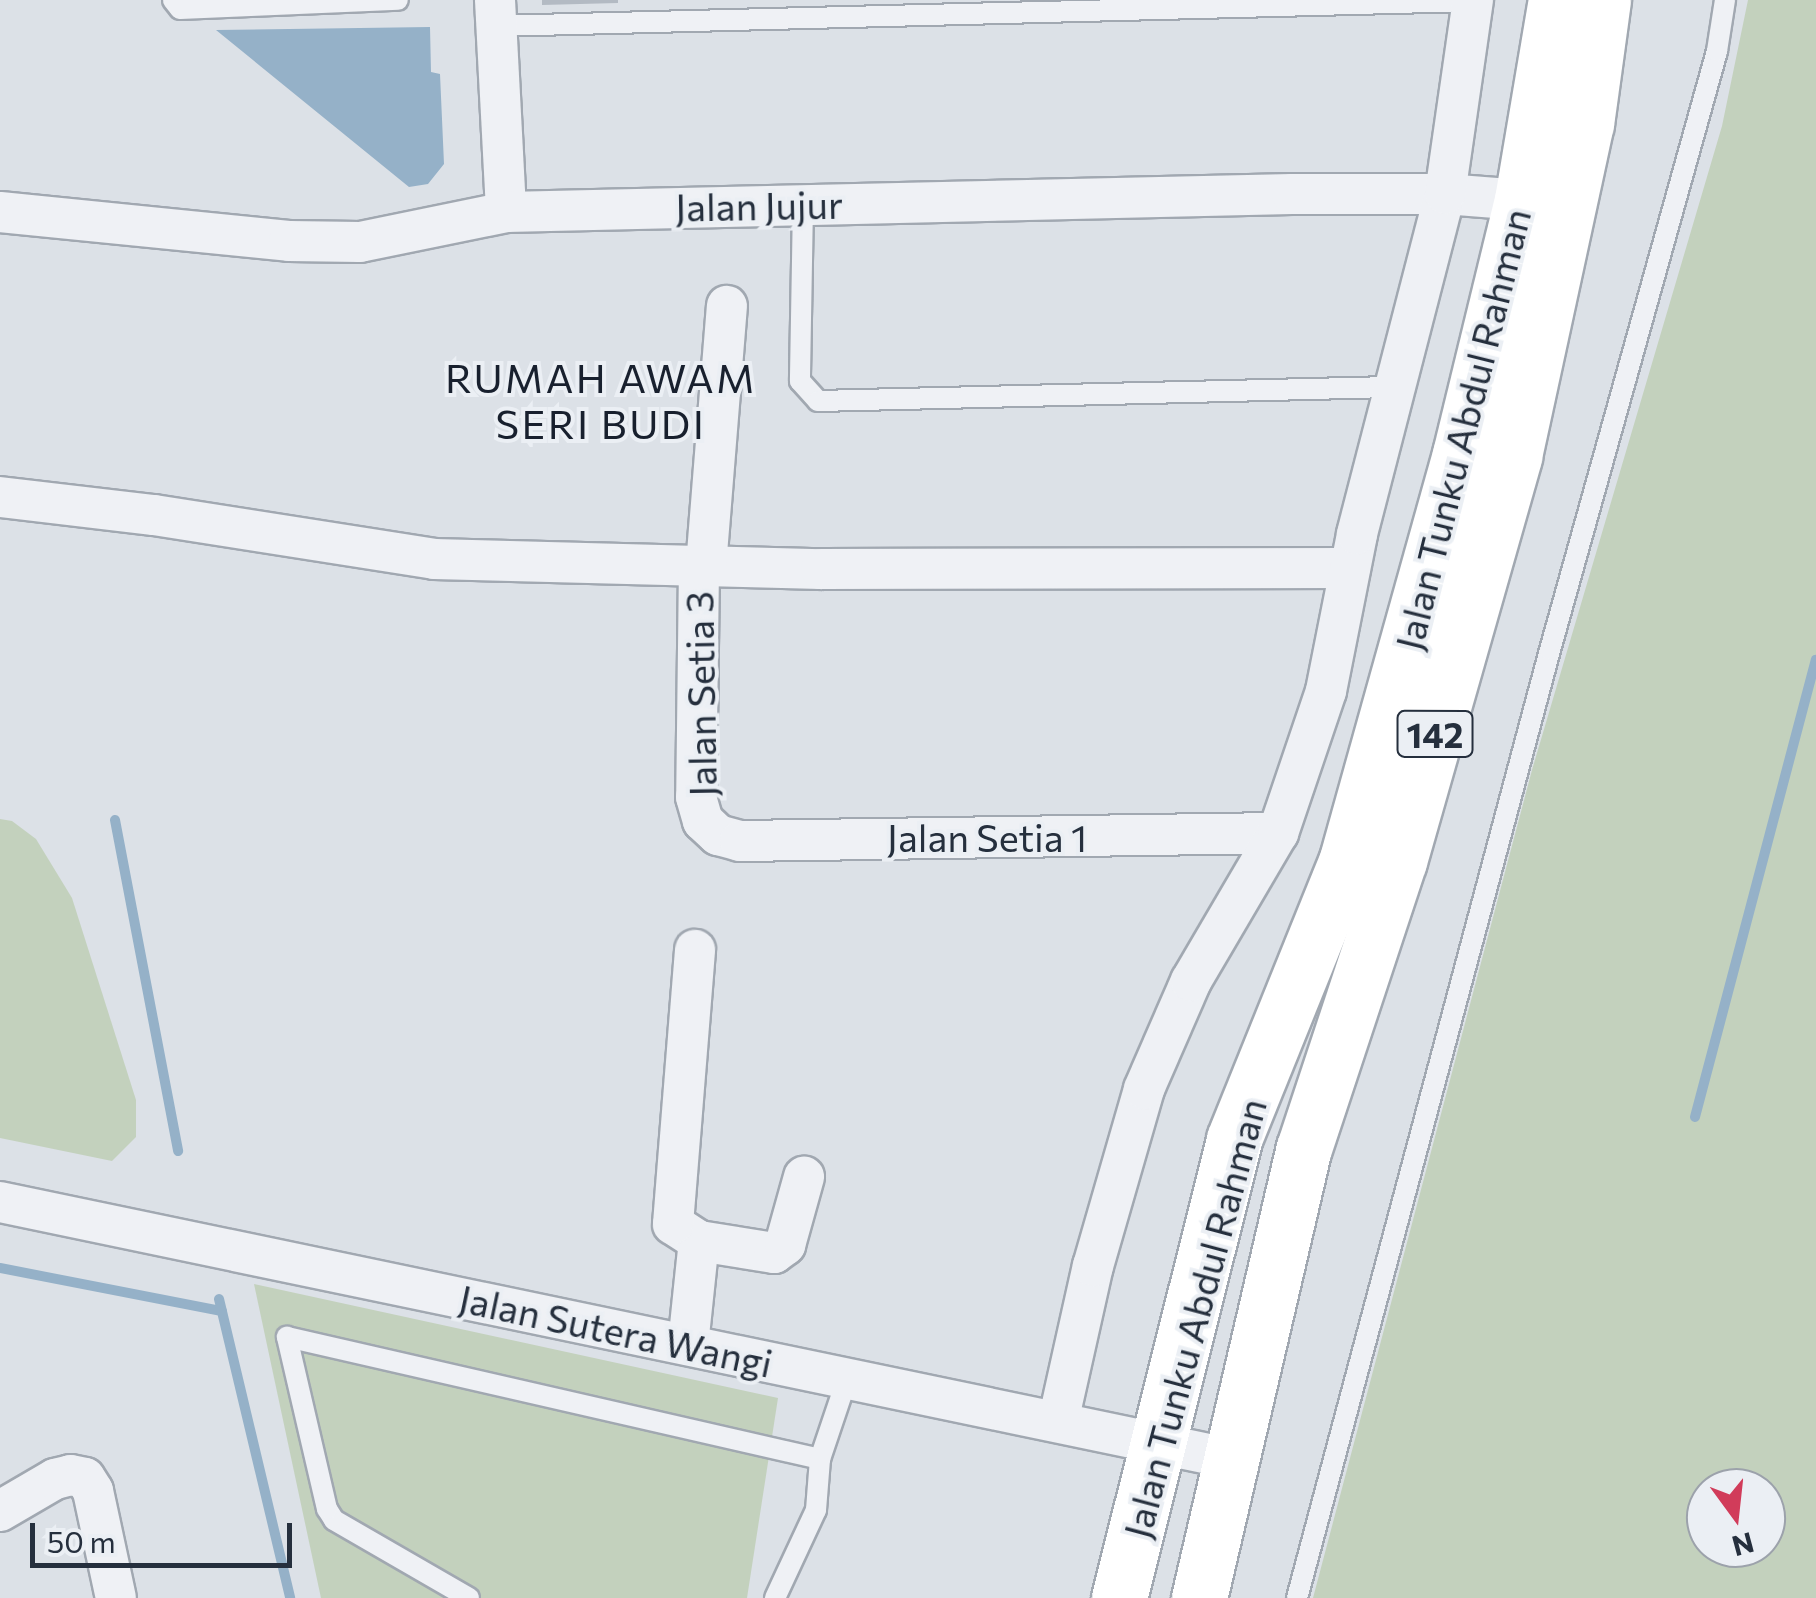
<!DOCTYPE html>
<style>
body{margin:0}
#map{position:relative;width:1816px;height:1598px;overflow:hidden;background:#dce1e7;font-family:Commissioner,sans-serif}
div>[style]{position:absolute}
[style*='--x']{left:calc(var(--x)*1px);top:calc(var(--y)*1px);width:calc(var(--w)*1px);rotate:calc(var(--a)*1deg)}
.green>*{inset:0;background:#c3d1bd}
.water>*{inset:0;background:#95b1c8}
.stream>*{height:10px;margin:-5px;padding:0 5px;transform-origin:5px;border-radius:5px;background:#95b1c8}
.building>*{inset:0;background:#b3bac3}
.roads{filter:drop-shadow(2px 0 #a1a8b1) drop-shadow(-2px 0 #a1a8b1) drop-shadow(0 2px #a1a8b1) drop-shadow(0 -2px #a1a8b1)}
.lane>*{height:20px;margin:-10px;padding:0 10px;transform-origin:10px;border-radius:10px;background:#eff1f5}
.street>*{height:40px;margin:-20px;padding:0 20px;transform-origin:20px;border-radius:20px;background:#eff1f5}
.primary>*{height:55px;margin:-27.5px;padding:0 27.5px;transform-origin:27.5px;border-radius:27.5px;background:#fff}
span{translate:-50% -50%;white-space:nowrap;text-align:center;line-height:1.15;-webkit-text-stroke:8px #ebeff4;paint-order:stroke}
.shield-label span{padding:2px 8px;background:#ebeff4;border:2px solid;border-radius:8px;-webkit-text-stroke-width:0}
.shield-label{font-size:35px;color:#252f3d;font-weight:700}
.street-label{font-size:38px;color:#252f3d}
.neighbourhood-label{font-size:40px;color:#18202e;letter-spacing:2.5px}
.north{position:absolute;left:1686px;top:1468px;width:100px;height:100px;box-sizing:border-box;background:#ebeff4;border:2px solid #9ca2ab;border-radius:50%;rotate:165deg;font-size:28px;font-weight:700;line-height:40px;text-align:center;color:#252f3d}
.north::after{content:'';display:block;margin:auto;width:35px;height:45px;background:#d13c5a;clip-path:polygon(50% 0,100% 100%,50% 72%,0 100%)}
.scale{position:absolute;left:30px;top:1523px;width:262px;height:45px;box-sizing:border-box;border:5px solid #252f3d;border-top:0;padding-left:12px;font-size:30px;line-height:35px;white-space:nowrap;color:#252f3d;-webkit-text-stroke:8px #ebeff4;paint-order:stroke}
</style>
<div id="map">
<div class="green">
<div style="clip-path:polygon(evenodd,1748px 0,1816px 0,1816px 1598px,1313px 1598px,1532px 770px,1722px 126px,1748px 0,1706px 1488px,1766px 1488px,1766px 1548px,1706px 1548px,1706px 1488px)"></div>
<div style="clip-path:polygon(0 819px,12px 821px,36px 839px,72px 898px,136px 1100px,136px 1137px,112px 1161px,0 1138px)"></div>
<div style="clip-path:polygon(254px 1284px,778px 1398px,747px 1598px,321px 1598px)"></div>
</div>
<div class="water">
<div style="clip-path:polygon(430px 27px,431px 72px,440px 74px,444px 164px,428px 184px,409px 187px,216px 30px)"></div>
</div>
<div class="stream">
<div style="--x:115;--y:820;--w:337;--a:79.2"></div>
<div style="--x:1695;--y:1117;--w:473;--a:-75.2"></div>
<div style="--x:0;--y:1268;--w:226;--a:11"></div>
<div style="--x:219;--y:1299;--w:307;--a:76.6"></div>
</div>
<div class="building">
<div style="clip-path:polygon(542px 0,618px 0,618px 3px,542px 5px)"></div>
</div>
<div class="roads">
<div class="lane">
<div style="--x:173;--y:0;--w:11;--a:52"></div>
<div style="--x:180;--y:9;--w:218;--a:-2.4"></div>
<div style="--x:496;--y:26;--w:977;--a:-1.47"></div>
<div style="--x:803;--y:204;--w:177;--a:91"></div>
<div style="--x:800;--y:381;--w:27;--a:48"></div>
<div style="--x:818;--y:401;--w:574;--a:-1.4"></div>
<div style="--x:469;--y:1598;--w:156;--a:-150"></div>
<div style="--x:334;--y:1520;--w:13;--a:-122"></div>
<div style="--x:327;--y:1509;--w:177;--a:-103.1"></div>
<div style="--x:287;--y:1337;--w:547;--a:12.89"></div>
<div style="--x:820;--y:1459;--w:84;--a:-71.4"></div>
<div style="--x:775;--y:1598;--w:97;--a:-65"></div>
<div style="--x:816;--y:1510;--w:51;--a:-85.5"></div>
<div style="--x:1297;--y:1598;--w:981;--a:-75.06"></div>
<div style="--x:1550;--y:650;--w:622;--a:-74.42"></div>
<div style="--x:1717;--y:51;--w:52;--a:-81.1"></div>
</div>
<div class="street">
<div style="--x:495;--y:0;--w:212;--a:87"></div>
<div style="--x:0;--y:212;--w:290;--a:5.7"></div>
<div style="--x:289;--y:241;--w:71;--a:0.8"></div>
<div style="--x:360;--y:242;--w:149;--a:-11.6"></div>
<div style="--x:506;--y:212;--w:786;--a:-1.31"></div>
<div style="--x:1292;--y:194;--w:153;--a:0"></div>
<div style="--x:1445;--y:194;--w:77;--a:4.5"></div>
<div style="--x:0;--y:497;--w:155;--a:6.7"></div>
<div style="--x:154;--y:515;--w:283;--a:8.9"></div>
<div style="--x:434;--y:559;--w:387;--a:1.5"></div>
<div style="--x:821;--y:569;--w:529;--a:-0.11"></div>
<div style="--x:699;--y:566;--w:231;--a:90.7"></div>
<div style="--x:696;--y:797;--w:25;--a:74"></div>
<div style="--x:703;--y:821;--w:21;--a:43"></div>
<div style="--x:718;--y:835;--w:23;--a:15"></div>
<div style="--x:740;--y:841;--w:538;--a:-0.85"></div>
<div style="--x:706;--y:566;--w:261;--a:-85.4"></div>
<div style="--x:0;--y:1202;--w:1259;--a:11.78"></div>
<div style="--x:699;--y:1241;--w:76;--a:9.1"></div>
<div style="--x:774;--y:1253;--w:14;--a:-36"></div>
<div style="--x:785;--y:1245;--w:71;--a:-74.4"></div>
<div style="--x:688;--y:1345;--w:105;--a:-84"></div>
<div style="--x:699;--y:1241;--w:31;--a:-147"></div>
<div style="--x:673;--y:1224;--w:275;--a:-85.4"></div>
<div style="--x:1058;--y:1422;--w:160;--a:-77.4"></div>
<div style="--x:1093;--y:1266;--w:184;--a:-73.9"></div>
<div style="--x:1144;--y:1089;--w:118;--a:-66.5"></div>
<div style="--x:1191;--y:981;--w:172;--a:-59.6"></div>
<div style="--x:1278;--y:833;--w:150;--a:-71.3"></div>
<div style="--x:1326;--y:691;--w:160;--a:-78.8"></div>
<div style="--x:1357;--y:534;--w:351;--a:-75.5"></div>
<div style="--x:1445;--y:194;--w:196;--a:-81.8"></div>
<div style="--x:0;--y:1511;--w:64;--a:-30.2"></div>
<div style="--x:55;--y:1479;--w:16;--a:-14"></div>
<div style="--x:71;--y:1475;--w:14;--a:12"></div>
<div style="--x:85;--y:1478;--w:15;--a:58"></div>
<div style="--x:93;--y:1491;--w:109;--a:77.9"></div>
</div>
<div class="primary">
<div style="--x:1119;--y:1598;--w:473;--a:-75.9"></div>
<div style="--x:1234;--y:1139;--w:302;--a:-68"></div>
<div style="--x:1347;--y:859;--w:420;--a:-74.4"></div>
<div style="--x:1460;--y:454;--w:261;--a:-76.3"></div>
<div style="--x:1522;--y:200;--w:203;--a:-80.4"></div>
<div style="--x:1199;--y:1598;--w:462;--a:-76.9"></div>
<div style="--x:1304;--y:1148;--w:302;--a:-71.7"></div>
<div style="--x:1399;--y:861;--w:421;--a:-74.1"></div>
<div style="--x:1514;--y:456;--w:340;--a:-77.8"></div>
<div style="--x:1586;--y:124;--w:125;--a:-82.2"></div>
</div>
</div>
<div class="shield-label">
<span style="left:1435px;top:734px">142</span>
</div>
<div class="street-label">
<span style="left:759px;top:205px;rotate:-1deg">Jalan Jujur</span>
<span style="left:1462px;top:429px;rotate:-76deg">Jalan Tunku Abdul Rahman</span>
<span style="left:700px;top:694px;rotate:-91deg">Jalan Setia 3</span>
<span style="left:987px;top:837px">Jalan Setia 1</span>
<span style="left:1194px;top:1318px;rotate:-75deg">Jalan Tunku Abdul Rahman</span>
<span style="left:616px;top:1330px;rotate:12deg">Jalan Sutera Wangi</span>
</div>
<div class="neighbourhood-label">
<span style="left:601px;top:400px">RUMAH AWAM<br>SERI BUDI</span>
</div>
<div class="north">N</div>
<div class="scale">50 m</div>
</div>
